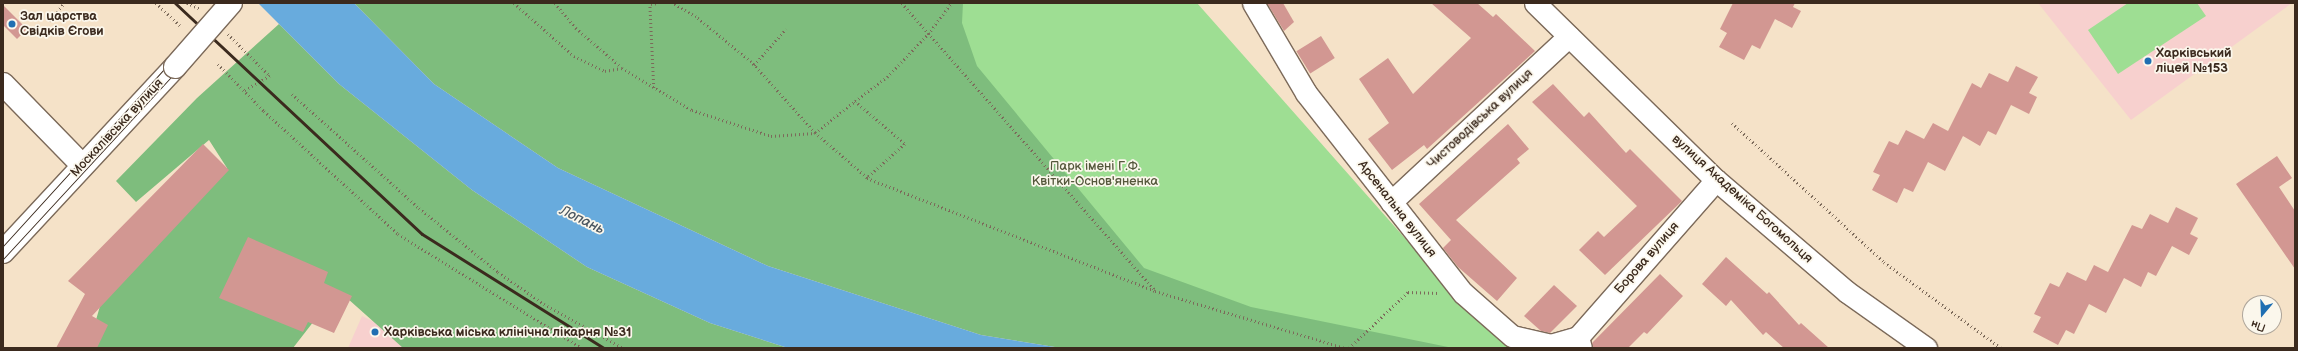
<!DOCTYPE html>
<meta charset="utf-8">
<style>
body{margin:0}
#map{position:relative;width:2298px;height:351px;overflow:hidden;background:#f5e2c8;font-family:"Balsamiq Sans",sans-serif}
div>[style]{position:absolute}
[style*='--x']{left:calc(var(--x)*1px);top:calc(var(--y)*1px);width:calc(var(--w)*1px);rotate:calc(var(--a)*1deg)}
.built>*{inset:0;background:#f7d0ce}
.green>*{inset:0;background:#9ede93}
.forest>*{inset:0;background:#7ebd7d}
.water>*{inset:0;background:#68abdd}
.building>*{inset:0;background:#d29792;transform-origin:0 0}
.path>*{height:2.5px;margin-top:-1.25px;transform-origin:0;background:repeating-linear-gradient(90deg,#7c6a5a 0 1px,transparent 0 4px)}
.roads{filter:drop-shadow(1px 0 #7c6a5a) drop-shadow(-1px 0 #7c6a5a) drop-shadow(0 1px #7c6a5a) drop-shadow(0 -1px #7c6a5a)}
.minor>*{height:21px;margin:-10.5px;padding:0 10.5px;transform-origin:10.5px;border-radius:10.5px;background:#fff}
.tertiary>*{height:22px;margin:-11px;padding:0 11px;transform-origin:11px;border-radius:11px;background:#fff}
.tram>*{height:1px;margin:-0.5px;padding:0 0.5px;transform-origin:0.5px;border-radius:0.5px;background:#3b2a1e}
.rail>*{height:3px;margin:-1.5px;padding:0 1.5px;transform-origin:1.5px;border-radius:1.5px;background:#3b2a1e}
.bridges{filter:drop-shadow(1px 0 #7c6a5a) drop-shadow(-1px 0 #7c6a5a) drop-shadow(0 1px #7c6a5a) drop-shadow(0 -1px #7c6a5a)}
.tertiary-bridge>*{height:22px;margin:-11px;padding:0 11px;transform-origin:11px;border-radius:11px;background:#fff}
.dots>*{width:11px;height:11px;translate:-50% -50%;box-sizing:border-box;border:2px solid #fbf7ec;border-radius:50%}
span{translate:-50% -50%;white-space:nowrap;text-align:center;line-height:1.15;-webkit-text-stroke:3.5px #fbf7ec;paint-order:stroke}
.poi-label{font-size:13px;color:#3b2a1e;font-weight:700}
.left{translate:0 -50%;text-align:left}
.street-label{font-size:13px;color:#3b2a1e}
.park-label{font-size:13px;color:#54573b}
.water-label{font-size:14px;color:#4b5761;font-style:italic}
.frame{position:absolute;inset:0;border:4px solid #3b2a1e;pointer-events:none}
.north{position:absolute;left:2242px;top:295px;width:40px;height:40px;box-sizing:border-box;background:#fbf7ec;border:1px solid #aea59a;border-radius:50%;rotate:199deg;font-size:11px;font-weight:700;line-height:16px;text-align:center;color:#3b2a1e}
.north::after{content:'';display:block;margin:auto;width:14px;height:18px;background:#1f6fb2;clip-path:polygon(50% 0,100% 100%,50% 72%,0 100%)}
</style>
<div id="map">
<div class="built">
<div style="clip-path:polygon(2038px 3px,2292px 3px,2131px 120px)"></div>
<div style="clip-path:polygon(362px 316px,428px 348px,348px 348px)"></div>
</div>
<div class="green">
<div style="clip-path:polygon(354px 3px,1197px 3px,1418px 253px,1518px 348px,1061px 348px)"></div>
<div style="clip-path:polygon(2128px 3px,2197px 3px,2206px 16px,2118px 74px,2088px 30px)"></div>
</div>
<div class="forest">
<div style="clip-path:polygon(354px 3px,963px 3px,962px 23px,977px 66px,1144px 268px,1251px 307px,1453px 348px,1061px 348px,981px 335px,768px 266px,558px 168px,434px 84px)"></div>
<div style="clip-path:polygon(279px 24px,339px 84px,472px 190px,587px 267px,710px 323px,788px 348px,403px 348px,338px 290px,293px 348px,88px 348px,100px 306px,227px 168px,209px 140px,136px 202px,116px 181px,197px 98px)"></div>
</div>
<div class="water">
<div style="clip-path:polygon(258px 3px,354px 3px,434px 84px,558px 168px,768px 266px,981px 335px,1061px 348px,788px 348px,710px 323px,587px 267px,472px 190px,339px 84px)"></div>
</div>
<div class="building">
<div style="clip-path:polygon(1267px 3px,1283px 3px,1294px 22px,1284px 31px)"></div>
<div style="clip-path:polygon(1431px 3px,1477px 3px,1493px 17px,1496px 14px,1535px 51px,1427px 149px,1424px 145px,1392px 170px,1368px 139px,1389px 123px,1359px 79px,1388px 58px,1413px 94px,1471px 38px)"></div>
<div style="clip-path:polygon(1733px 3px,1795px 3px,1793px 7px,1801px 11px,1792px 28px,1775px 19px,1760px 49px,1752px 45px,1744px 60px,1719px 47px,1727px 33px,1720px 29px)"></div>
<div style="clip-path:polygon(3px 5px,27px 29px,17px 39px,3px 25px)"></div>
<div style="left:1321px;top:36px;width:26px;height:29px;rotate:58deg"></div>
<div style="clip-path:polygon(2016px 66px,2038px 77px,2029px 93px,2037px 97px,2029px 114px,2011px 105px,1996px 135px,1988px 131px,1980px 146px,1963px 136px,1945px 171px,1928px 162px,1913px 192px,1904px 188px,1897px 203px,1872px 190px,1880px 175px,1873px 172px,1889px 141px,1898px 145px,1906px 130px,1924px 139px,1933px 123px,1948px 131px,1972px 83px,1981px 88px,1989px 73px,2008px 82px)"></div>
<div style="clip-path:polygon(1553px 84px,1584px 117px,1589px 112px,1626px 153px,1630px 149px,1682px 201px,1605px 275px,1579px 250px,1598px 231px,1604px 237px,1637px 206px,1532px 102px)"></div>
<div style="clip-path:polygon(1508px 124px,1529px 149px,1517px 159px,1520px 163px,1456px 220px,1517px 278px,1497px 301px,1458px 267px,1443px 248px,1451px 240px,1419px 204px)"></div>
<div style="clip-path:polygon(203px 144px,229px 170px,92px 316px,108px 325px,97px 348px,56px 348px,85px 294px,68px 281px)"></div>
<div style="clip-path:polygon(2277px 156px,2292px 178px,2279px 187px,2295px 211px,2295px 269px,2236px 184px)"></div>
<div style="clip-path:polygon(2176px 207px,2198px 218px,2190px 234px,2198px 238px,2189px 255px,2172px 246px,2156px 276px,2148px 272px,2141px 287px,2124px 278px,2106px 313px,2089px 304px,2074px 334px,2066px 330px,2058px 345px,2033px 332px,2041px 317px,2034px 314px,2050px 283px,2059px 287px,2067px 272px,2086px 281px,2094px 265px,2108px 272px,2132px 225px,2142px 229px,2150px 214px,2168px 223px)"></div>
<div style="clip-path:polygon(248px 237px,328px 272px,324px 283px,352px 296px,334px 333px,308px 322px,303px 332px,219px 298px)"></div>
<div style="clip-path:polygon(1726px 257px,1767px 294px,1769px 292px,1799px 325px,1801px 323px,1829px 348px,1784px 348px,1766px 332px,1763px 335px,1731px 300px,1726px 306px,1702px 284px)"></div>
<div style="clip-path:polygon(1660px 274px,1683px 296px,1647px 334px,1644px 332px,1628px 348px,1593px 348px,1592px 343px)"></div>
<div style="clip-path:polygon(1554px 285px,1577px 306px,1550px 333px,1541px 331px,1524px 316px)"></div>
</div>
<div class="path">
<div style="--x:156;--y:3;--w:35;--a:43"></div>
<div style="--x:187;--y:3;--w:15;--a:23"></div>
<div style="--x:514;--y:3;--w:80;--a:41.5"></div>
<div style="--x:574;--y:56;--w:34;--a:26"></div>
<div style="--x:605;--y:71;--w:17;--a:-10"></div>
<div style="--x:622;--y:68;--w:82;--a:31"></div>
<div style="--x:692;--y:110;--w:83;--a:18.2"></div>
<div style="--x:771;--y:136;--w:44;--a:-3.9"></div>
<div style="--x:815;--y:133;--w:96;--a:-132"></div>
<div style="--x:751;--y:62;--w:71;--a:-140.7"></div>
<div style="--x:696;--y:17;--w:28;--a:-150"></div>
<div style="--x:555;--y:3;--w:33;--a:50"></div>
<div style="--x:576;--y:28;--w:60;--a:40.9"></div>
<div style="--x:650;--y:3;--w:85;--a:87.3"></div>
<div style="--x:902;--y:3;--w:383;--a:48.6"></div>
<div style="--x:651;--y:4;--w:7;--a:-8"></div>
<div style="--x:49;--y:21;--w:23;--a:-50"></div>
<div style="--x:228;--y:34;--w:59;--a:45"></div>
<div style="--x:270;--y:76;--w:30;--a:150"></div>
<div style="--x:218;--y:64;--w:66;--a:45.6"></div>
<div style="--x:264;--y:111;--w:182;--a:42.5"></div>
<div style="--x:398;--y:234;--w:216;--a:31.8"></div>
<div style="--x:754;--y:65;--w:48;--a:-48.4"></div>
<div style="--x:292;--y:94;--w:171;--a:41.9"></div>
<div style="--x:419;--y:208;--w:102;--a:39"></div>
<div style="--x:498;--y:272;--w:56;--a:34.8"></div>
<div style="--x:544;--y:304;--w:90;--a:29.1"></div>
<div style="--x:855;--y:101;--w:66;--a:40.7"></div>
<div style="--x:905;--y:144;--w:51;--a:138.2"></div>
<div style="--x:867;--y:178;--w:69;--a:-139.1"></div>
<div style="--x:815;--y:133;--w:51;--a:-38.7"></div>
<div style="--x:855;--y:101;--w:40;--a:-37"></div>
<div style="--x:887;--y:77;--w:59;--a:-46.4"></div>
<div style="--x:928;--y:34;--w:39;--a:-53"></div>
<div style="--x:1732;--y:123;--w:206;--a:42.4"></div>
<div style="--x:1884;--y:262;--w:145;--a:36.3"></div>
<div style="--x:867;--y:178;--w:309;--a:21.4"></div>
<div style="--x:1155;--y:291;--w:198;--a:16.7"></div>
<div style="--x:1349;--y:348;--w:81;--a:-43.5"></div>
<div style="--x:1408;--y:292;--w:31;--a:2"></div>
</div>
<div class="roads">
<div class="minor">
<div style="--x:1253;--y:3;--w:104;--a:59.5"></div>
<div style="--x:1306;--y:93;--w:254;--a:51.9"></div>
<div style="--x:1463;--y:293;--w:65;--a:41.3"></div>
<div style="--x:1512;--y:336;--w:39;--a:13"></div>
<div style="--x:1550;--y:345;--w:29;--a:-16"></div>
<div style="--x:1578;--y:337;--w:11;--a:75"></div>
<div style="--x:1535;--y:3;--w:253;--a:44.4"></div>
<div style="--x:1716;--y:180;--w:172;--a:40.5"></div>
<div style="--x:1847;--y:292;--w:97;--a:35.3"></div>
<div style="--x:1391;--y:202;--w:243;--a:-43"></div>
<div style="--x:1578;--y:337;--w:209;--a:-48.7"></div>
</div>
<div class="tertiary">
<div style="--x:3;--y:84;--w:113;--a:45.7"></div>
<div style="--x:3;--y:252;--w:253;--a:-47.1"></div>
</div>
</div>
<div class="tram">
<div style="--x:3;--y:246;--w:328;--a:-47.7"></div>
<div style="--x:3;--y:259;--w:348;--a:-47.3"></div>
</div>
<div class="rail">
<div style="--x:175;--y:3;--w:338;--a:43.1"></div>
<div style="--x:422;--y:234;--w:215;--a:32.1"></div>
</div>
<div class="bridges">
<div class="tertiary-bridge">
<div style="--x:175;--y:67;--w:85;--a:-48.8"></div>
</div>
</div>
<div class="dots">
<div style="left:12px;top:24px;background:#1f6fb2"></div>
<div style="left:2148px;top:61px;background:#1f6fb2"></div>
<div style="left:375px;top:332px;background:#1f6fb2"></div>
</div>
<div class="poi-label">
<span class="left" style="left:20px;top:24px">Зал царства<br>Свідків Єгови</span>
<span class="left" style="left:2156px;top:61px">Харківський<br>ліцей №153</span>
<span class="left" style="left:384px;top:332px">Харківська міська клінічна лікарня №31</span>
</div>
<div class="street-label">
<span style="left:1480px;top:119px;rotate:-43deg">Чистоводівська вулиця</span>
<span style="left:117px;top:128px;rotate:-47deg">Москалівська вулиця</span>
<span style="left:1742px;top:199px;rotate:42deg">вулиця Академіка Богомольця</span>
<span style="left:1397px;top:209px;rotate:52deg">Арсенальна вулиця</span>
<span style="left:1647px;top:258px;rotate:-49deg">Борова вулиця</span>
</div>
<div class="park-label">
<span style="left:1095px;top:174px">Парк імені Г.Ф.<br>Квітки-Основ'яненка</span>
</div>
<div class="water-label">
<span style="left:582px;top:220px;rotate:26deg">Лопань</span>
</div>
<div class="frame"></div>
<div class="north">Пн</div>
</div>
